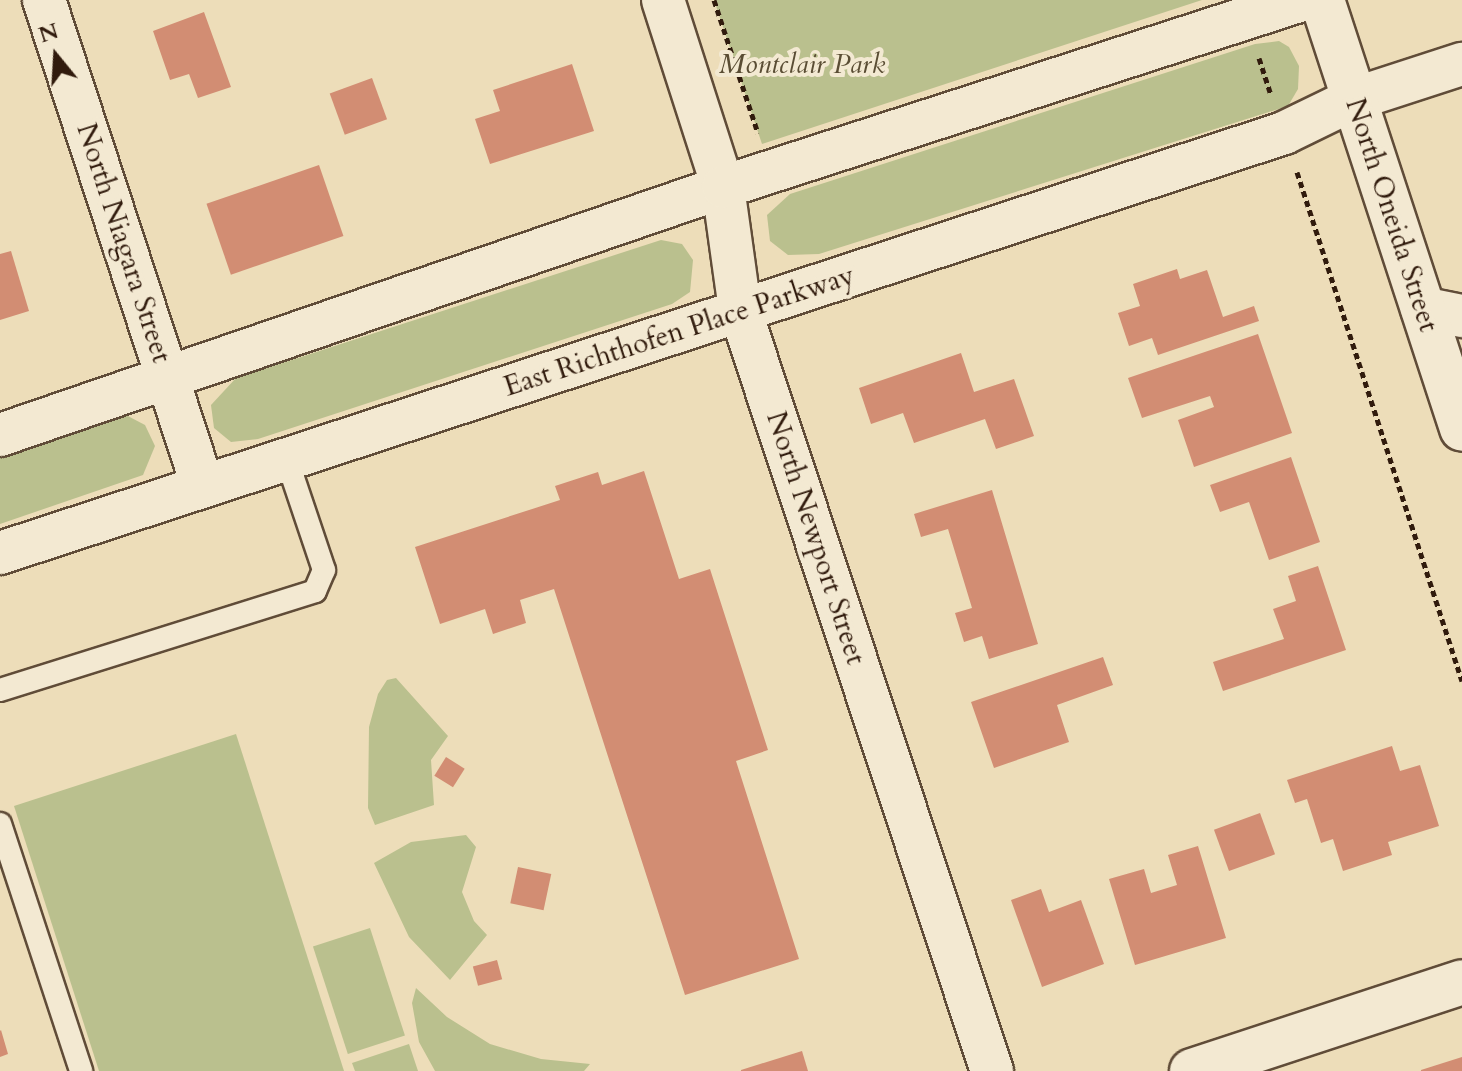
<!DOCTYPE html>
<style>
body{margin:0}
#map{position:relative;width:1462px;height:1071px;overflow:hidden;background:#edddb9;font-family:Cardo,serif}
div>[style]{position:absolute}
[style*='--x']{left:calc(var(--x)*1px);top:calc(var(--y)*1px);width:calc(var(--w)*1px);rotate:calc(var(--a)*1deg)}
.green>*{inset:0;background:#bac08e;transform-origin:0 0}
.building>*{inset:0;background:#d28d73;transform-origin:0 0}
.path>*{height:5px;margin-top:-2.5px;transform-origin:0;background:repeating-linear-gradient(90deg,#311b0d 0 6px,transparent 0 10px)}
.roads{filter:drop-shadow(2px 0 #604c38) drop-shadow(-2px 0 #604c38) drop-shadow(0 2px #604c38) drop-shadow(0 -2px #604c38)}
.service>*{height:22px;margin:-11px;padding:0 11px;transform-origin:11px;border-radius:11px;background:#f3e9d2}
.minor>*{height:42px;margin:-21px;padding:0 21px;transform-origin:21px;border-radius:21px;background:#f3e9d2}
.tertiary>*{height:44px;margin:-22px;padding:0 22px;transform-origin:22px;border-radius:22px;background:#f3e9d2}
span{translate:-50% -50%;white-space:nowrap;text-align:center;line-height:1.15;-webkit-text-stroke:8px #f3e9d2;paint-order:stroke}
.park-label{font-size:28px;color:#5a4d34;font-style:italic}
.street-label{font-size:28px;color:#311b0d}
.north{position:absolute;left:16px;top:16px;width:80px;height:80px;-webkit-text-stroke:6px #f3e9d2;paint-order:stroke;rotate:342deg;font-size:22px;font-weight:700;line-height:32px;text-align:center;color:#311b0d}
.north::after{content:'';display:block;margin:auto;width:28px;height:36px;background:#311b0d;clip-path:polygon(50% 0,100% 100%,50% 72%,0 100%)}
</style>
<div id="map">
<div class="green">
<div style="clip-path:polygon(714px 0,1202px 0,762px 144px)"></div>
<div style="clip-path:polygon(1279px 41px,1289px 47px,1299px 66px,1298px 89px,1288px 106px,819px 254px,788px 255px,770px 241px,767px 215px,790px 194px,1255px 44px)"></div>
<div style="clip-path:polygon(661px 240px,682px 244px,693px 260px,690px 292px,672px 304px,258px 439px,231px 442px,214px 428px,211px 405px,236px 378px)"></div>
<div style="clip-path:polygon(124px 414px,145px 425px,155px 446px,143px 475px,0 524px,0 452px)"></div>
<div style="clip-path:polygon(396px 678px,448px 736px,431px 760px,434px 805px,375px 825px,368px 808px,369px 727px,378px 694px,387px 680px)"></div>
<div style="clip-path:polygon(236px 734px,344px 1071px,99px 1071px,14px 806px)"></div>
<div style="clip-path:polygon(466px 835px,476px 847px,462px 892px,474px 921px,487px 935px,450px 980px,409px 937px,374px 863px,411px 842px)"></div>
<div style="left:370px;top:928px;width:113px;height:60px;rotate:72deg"></div>
<div style="clip-path:polygon(416px 988px,447px 1017px,490px 1044px,541px 1059px,590px 1064px,584px 1071px,435px 1071px,419px 1042px,412px 1003px)"></div>
<div style="clip-path:polygon(409px 1044px,418px 1071px,355px 1071px,352px 1063px)"></div>
</div>
<div class="building">
<div style="clip-path:polygon(204px 12px,231px 87px,198px 98px,189px 74px,170px 80px,153px 31px)"></div>
<div style="clip-path:polygon(572px 64px,594px 131px,490px 164px,475px 119px,500px 111px,493px 90px)"></div>
<div style="left:372px;top:78px;width:44px;height:45px;rotate:70deg"></div>
<div style="left:319px;top:165px;width:75px;height:119px;rotate:71deg"></div>
<div style="clip-path:polygon(11px 251px,29px 311px,0 320px,0 254px)"></div>
<div style="clip-path:polygon(1177px 269px,1180px 279px,1207px 270px,1223px 317px,1254px 306px,1259px 321px,1158px 355px,1152px 338px,1129px 346px,1118px 313px,1140px 306px,1133px 284px)"></div>
<div style="clip-path:polygon(1258px 334px,1292px 433px,1194px 467px,1178px 420px,1214px 407px,1210px 396px,1142px 418px,1128px 378px)"></div>
<div style="clip-path:polygon(961px 353px,974px 392px,1014px 379px,1034px 436px,996px 449px,985px 419px,914px 443px,903px 413px,871px 424px,859px 388px)"></div>
<div style="clip-path:polygon(1291px 457px,1320px 542px,1269px 560px,1249px 502px,1220px 512px,1210px 485px)"></div>
<div style="clip-path:polygon(644px 471px,679px 579px,710px 569px,768px 750px,736px 761px,799px 959px,685px 995px,554px 589px,520px 600px,526px 623px,493px 634px,485px 609px,440px 624px,415px 547px,560px 500px,555px 486px,598px 472px,602px 485px)"></div>
<div style="clip-path:polygon(992px 490px,1038px 644px,989px 659px,982px 636px,964px 642px,955px 613px,972px 608px,948px 529px,921px 537px,914px 514px)"></div>
<div style="clip-path:polygon(1318px 566px,1346px 650px,1223px 691px,1213px 662px,1284px 639px,1273px 609px,1296px 601px,1288px 576px)"></div>
<div style="clip-path:polygon(1103px 657px,1113px 685px,1057px 705px,1069px 742px,994px 768px,971px 702px)"></div>
<div style="clip-path:polygon(1392px 746px,1400px 771px,1420px 765px,1439px 826px,1388px 842px,1392px 855px,1343px 871px,1333px 839px,1321px 843px,1307px 799px,1295px 803px,1287px 780px)"></div>
<div style="left:446px;top:757px;width:22px;height:22px;rotate:32deg"></div>
<div style="left:1260px;top:813px;width:44px;height:49px;rotate:70deg"></div>
<div style="clip-path:polygon(1198px 846px,1226px 938px,1135px 965px,1109px 879px,1144px 869px,1151px 893px,1177px 885px,1168px 855px)"></div>
<div style="left:518px;top:867px;width:34px;height:37px;rotate:12deg"></div>
<div style="clip-path:polygon(1041px 889px,1049px 912px,1081px 900px,1104px 964px,1042px 987px,1011px 900px)"></div>
<div style="left:497px;top:960px;width:20px;height:25px;rotate:75deg"></div>
<div style="clip-path:polygon(1px 1030px,8px 1054px,0 1057px,0 1031px)"></div>
<div style="clip-path:polygon(802px 1051px,808px 1071px,741px 1071px,741px 1070px)"></div>
<div style="clip-path:polygon(1462px 1057px,1462px 1071px,1421px 1071px,1421px 1070px)"></div>
</div>
<div class="path">
<div style="--x:714;--y:0;--w:140;--a:71.7"></div>
<div style="--x:1259;--y:58;--w:38;--a:72"></div>
<div style="--x:1297;--y:172;--w:535;--a:72.04"></div>
</div>
<div class="roads">
<div class="service">
<div style="--x:0;--y:690;--w:330;--a:-17.4"></div>
<div style="--x:315;--y:591;--w:23;--a:-67"></div>
<div style="--x:324;--y:570;--w:116;--a:-108.6"></div>
<div style="--x:0;--y:824;--w:260;--a:71.8"></div>
</div>
<div class="minor">
<div style="--x:44;--y:0;--w:512;--a:71.92"></div>
<div style="--x:663;--y:0;--w:196;--a:72.2"></div>
<div style="--x:723;--y:187;--w:124;--a:82.1"></div>
<div style="--x:740;--y:310;--w:802;--a:71.68"></div>
<div style="--x:1422;--y:308;--w:41;--a:11.3"></div>
<div style="--x:0;--y:435;--w:764;--a:-18.93"></div>
<div style="--x:723;--y:187;--w:608;--a:-17.9"></div>
<div style="--x:0;--y:553;--w:1351;--a:-18.11"></div>
<div style="--x:1284;--y:133;--w:78;--a:-25.9"></div>
<div style="--x:1354;--y:99;--w:114;--a:-18"></div>
</div>
<div class="tertiary">
<div style="--x:1322;--y:0;--w:451;--a:71.9"></div>
<div style="--x:1192;--y:1071;--w:284;--a:-18.2"></div>
</div>
</div>
<div class="park-label">
<span style="left:802px;top:64px">Montclair Park</span>
</div>
<div class="street-label">
<span style="left:1392px;top:215px;rotate:72deg">North Oneida Street</span>
<span style="left:124px;top:243px;rotate:72deg">North Niagara Street</span>
<span style="left:679px;top:331px;rotate:-18deg">East Richthofen Place Parkway</span>
<span style="left:816px;top:538px;rotate:72deg">North Newport Street</span>
</div>
<div class="north">N</div>
</div>
